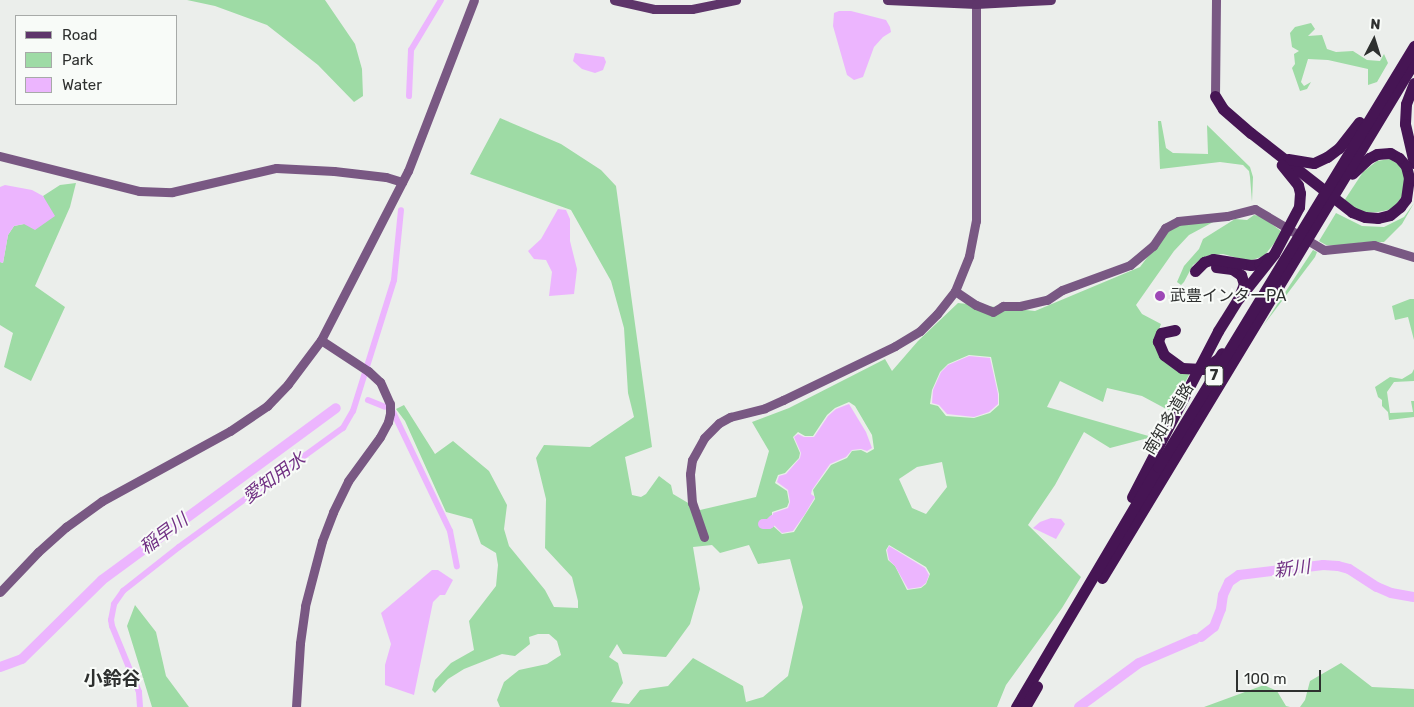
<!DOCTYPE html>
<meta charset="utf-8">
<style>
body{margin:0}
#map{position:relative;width:1414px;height:707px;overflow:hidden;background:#ebeeeb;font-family:Rubik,"Noto Sans JP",sans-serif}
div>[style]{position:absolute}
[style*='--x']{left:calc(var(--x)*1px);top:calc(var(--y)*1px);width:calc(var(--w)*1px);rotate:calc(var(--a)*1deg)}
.green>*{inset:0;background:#9edba5}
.water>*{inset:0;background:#ecb5fe}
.canal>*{height:6px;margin:-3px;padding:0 3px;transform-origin:3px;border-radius:3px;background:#ecb5fe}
.river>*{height:10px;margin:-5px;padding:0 5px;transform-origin:5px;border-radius:5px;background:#ecb5fe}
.secondary>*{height:9px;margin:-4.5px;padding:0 4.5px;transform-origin:4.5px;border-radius:4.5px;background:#795883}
.primary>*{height:9px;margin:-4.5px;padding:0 4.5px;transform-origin:4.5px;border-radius:4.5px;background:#5e356a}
.highway>*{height:11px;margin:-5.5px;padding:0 5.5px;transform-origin:5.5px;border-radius:5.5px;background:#461554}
.dots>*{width:14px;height:14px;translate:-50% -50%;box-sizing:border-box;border:2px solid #f8fbf8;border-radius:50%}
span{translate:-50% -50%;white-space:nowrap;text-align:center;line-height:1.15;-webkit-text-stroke:4px #f8fbf8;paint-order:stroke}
.shield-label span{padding:1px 4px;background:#f8fbf8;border:1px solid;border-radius:4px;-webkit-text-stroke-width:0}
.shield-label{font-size:15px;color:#2e302f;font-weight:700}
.poi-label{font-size:16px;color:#2e302f}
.left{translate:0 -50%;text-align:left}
.street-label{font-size:16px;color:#2e302f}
.water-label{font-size:18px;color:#713184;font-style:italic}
.quarter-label{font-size:19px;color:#2e302f;font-weight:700}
.legend{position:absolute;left:15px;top:15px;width:162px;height:90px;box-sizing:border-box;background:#f8fbf8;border:1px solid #a7aaa8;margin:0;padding:6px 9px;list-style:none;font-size:15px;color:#2e302f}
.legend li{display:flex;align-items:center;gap:10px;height:25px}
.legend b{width:25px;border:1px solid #a7aaa8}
.north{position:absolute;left:1349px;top:15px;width:50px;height:50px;-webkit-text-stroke:4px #f8fbf8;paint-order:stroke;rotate:5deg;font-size:14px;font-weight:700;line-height:20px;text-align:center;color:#2e302f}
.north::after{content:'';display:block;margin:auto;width:18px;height:22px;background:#2e302f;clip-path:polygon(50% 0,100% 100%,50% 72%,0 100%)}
.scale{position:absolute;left:1236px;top:670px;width:85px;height:22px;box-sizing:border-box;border:2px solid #2e302f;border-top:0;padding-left:6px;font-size:15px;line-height:18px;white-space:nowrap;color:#2e302f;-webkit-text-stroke:4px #f8fbf8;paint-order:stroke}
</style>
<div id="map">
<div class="green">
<div style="clip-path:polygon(187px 0,325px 0,355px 44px,362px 69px,363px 96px,354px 102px,318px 65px,267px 25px,215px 6px)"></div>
<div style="clip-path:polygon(1311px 23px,1315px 29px,1308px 36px,1322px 35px,1327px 49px,1336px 52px,1353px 51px,1367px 60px,1380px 61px,1384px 54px,1388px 63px,1377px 82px,1368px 85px,1368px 69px,1328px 60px,1308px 59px,1301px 82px,1304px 86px,1311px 82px,1307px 89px,1300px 91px,1292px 68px,1295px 64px,1294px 54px,1299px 51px,1292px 47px,1290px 33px,1295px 27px)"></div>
<div style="clip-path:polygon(evenodd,500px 118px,561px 144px,601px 170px,616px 186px,652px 447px,625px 457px,632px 495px,641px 497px,646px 494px,659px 476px,671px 485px,673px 494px,700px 510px,756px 497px,769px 451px,752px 422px,789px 408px,885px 359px,892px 371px,918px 341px,958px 303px,1035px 311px,1140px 267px,1167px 231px,1179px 223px,1217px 220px,1189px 235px,1174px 251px,1136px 305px,1142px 314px,1161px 324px,1156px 337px,1159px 352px,1190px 373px,1170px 411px,1142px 396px,1107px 388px,1103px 402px,1060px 381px,1047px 407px,1152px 437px,1110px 448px,1084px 432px,1055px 485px,1028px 525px,1081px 577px,1062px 608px,1006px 685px,997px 707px,500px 707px,497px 700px,504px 682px,519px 670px,547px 664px,561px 655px,557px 641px,549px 634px,538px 634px,529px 637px,530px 644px,515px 656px,502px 654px,464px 669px,448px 679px,435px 693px,432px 690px,435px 680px,451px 663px,474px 650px,469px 621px,496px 586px,498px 565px,496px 553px,481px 544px,472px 519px,446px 512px,405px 421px,396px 409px,404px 405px,435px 454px,453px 441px,489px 471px,507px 505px,504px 529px,509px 546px,545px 590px,554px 607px,578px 608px,578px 601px,572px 577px,545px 548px,546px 499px,536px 458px,544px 445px,590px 447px,634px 417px,628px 393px,624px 328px,611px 281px,571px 210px,470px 174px,500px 118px,969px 355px,991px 357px,999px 394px,999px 405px,990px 413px,974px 418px,946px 416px,938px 406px,930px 404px,932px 390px,940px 372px,948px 364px,969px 355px,500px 118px,849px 402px,855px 406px,872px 435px,874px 449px,867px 453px,861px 450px,852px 451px,847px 458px,831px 465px,813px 490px,815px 499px,794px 532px,782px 534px,772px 525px,772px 512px,787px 507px,789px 502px,787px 491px,775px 483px,778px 475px,785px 473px,799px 458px,800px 453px,793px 437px,798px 432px,805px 436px,813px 436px,827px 415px,835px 408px,849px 402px,500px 118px,942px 462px,947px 487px,926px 514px,912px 508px,899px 479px,917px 467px,942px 462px,500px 118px,712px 545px,720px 553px,749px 545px,758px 564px,790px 559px,803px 607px,788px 676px,763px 697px,746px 702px,743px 686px,693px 658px,668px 686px,640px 690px,629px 704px,611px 702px,623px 683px,618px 663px,609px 657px,617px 644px,623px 654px,666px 657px,690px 624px,700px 589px,693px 547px,712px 545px,500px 118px,889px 545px,926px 567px,930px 574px,926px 584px,921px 588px,907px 590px,895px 566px,888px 560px,886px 550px,889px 545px)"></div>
<div style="clip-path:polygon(1158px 121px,1161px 121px,1166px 148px,1173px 153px,1208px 154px,1207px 125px,1250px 167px,1253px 177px,1252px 202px,1250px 177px,1249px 171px,1243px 165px,1220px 162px,1160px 169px)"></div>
<div style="clip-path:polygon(1390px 159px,1402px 167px,1406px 183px,1402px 196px,1393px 209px,1378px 212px,1361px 213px,1344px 201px,1363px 172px,1377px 161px)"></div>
<div style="clip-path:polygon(76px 183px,70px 207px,35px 286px,65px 307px,31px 381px,4px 367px,13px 333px,0 325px,0 262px,3px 263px,8px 235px,14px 226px,24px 224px,48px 208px,43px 196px,60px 185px)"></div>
<div style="clip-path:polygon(1414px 203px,1402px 224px,1384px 242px,1366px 242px,1336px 246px,1326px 245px,1319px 241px,1336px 213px,1362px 226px,1384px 227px,1404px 217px)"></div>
<div style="clip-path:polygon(1254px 215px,1261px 216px,1281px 231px,1280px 236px,1264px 256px,1249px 261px,1223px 254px,1206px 256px,1193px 265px,1184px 282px,1181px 285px,1177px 282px,1184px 266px,1199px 249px,1203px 239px,1235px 219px,1247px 220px)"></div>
<div style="clip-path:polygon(1313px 250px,1317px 252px,1315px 257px,1263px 326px)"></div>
<div style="clip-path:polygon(1410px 299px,1414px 299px,1414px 340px,1408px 317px,1395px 320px,1392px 306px)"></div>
<div style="clip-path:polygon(1414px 369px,1414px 381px,1394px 382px,1387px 392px,1390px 413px,1413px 412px,1411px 401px,1414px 401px,1414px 417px,1389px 420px,1388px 412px,1382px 406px,1382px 400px,1378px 397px,1375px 387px,1390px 377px,1402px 379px,1412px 373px)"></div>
<div style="clip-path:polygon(135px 605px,156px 632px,166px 676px,189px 707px,152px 707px,127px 626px)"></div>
<div style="clip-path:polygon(1341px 663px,1372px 687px,1414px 689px,1414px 707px,1300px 707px,1305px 700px,1310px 681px)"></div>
<div style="clip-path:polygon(1264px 685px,1277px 691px,1286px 706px,1290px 707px,1204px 707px)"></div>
</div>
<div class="water">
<div style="clip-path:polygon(839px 11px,851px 11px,886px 20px,890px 27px,891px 32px,883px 37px,874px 47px,863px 77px,854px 80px,847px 75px,833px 26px,834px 13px)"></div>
<div style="clip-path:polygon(575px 53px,604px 57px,606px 62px,603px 70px,595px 73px,582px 69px,573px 61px)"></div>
<div style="clip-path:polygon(5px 185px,32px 190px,43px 196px,55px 216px,35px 230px,24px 224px,14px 226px,8px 235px,3px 263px,0 262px,0 187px)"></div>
<div style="clip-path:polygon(558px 209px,566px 210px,570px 219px,570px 241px,577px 269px,574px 294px,549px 296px,552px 272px,546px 260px,534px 259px,528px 251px,541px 239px)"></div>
<div style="clip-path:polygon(969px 356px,990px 358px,998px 394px,998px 404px,989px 412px,974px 417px,947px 414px,939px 405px,932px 403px,933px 390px,941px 372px,948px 365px)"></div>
<div style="clip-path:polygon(849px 404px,866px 432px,872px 448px,867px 451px,861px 449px,852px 450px,846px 457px,830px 464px,812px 490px,811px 494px,815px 497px,805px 514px,793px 531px,782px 533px,773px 524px,773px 513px,788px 508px,790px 502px,788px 490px,777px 482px,779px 476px,786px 474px,800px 458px,801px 453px,794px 437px,798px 434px,804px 437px,814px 437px,828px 416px,836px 409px)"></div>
<div style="clip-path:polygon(1051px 518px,1061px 519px,1065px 524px,1056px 539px,1033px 528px,1040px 522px)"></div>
<div style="clip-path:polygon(889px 546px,925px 568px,929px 575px,926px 583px,921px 587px,908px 589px,895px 566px,889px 560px,887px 550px)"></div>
<div style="clip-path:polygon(432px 570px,438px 570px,453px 580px,445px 595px,440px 595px,433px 602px,414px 695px,385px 685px,385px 665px,391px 644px,381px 613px)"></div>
</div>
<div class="canal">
<div style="--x:409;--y:96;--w:46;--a:-87.5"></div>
<div style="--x:411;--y:50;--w:58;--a:-59"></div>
<div style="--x:368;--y:400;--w:18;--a:22"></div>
<div style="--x:393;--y:412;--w:132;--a:64.4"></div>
<div style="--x:450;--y:531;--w:36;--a:79"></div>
<div style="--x:140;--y:707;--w:15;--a:-94"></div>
<div style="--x:139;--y:692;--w:71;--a:-112.2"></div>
<div style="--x:112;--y:626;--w:6;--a:-99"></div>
<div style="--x:111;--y:620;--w:16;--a:-79"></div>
<div style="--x:114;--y:604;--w:16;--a:-55"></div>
<div style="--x:123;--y:591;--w:71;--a:-38.2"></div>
<div style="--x:179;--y:547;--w:203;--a:-36"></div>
<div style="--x:343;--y:428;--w:20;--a:-60"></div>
<div style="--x:353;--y:411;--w:137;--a:-72.6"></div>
<div style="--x:394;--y:280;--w:70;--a:-84.3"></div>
</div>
<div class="river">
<div style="--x:763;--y:524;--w:6;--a:0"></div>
<div style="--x:769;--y:524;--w:6;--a:-45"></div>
<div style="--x:1201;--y:637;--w:16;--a:-38"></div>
<div style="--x:1214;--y:627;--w:19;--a:-69"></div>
<div style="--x:1221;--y:609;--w:14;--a:-82"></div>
<div style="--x:1223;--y:595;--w:14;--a:-65"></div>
<div style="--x:1229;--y:582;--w:12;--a:-35"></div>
<div style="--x:1239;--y:575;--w:85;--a:-6.8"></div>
<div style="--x:1323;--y:565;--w:15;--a:4"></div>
<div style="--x:1338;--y:566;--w:11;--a:15"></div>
<div style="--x:1349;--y:569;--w:33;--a:33"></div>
<div style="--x:1377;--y:587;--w:15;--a:23"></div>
<div style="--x:1391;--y:593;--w:23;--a:10"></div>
<div style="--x:0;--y:667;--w:23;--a:-20"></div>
<div style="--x:22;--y:659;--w:112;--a:-44.6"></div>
<div style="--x:102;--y:580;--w:290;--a:-36.3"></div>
<div style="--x:1079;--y:707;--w:74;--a:-36.3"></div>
<div style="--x:1139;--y:663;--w:61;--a:-23.2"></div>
</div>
<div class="secondary">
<div style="--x:1215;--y:96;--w:96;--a:-89.4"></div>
<div style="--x:0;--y:156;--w:143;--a:14.1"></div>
<div style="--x:139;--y:191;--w:33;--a:2"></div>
<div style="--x:172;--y:192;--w:107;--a:-13"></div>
<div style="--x:276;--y:168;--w:58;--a:3"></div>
<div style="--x:334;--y:171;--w:52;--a:6.6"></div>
<div style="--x:386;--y:177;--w:17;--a:17"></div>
<div style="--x:955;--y:291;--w:25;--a:34"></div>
<div style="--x:976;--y:305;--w:18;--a:22"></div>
<div style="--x:993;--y:312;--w:12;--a:-31"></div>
<div style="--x:1003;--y:306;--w:17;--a:0"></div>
<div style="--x:1020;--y:306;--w:28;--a:-13"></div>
<div style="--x:1047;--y:300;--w:18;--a:-34"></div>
<div style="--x:1062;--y:290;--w:72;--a:-20.2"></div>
<div style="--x:1130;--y:265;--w:30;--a:-40"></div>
<div style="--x:1153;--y:246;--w:22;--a:-56"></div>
<div style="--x:1165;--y:228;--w:15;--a:-28"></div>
<div style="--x:1178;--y:221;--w:49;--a:-5.8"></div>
<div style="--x:1227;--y:216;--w:29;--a:-14"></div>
<div style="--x:1255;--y:209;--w:80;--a:30.7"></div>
<div style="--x:1324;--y:250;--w:50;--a:-5.7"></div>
<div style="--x:1374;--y:245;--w:42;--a:16.7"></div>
<div style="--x:704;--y:537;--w:36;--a:-109"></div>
<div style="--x:692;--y:503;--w:29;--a:-94"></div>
<div style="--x:690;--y:474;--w:14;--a:-82"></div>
<div style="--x:692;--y:460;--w:25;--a:-61"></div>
<div style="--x:704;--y:438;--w:21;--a:-45"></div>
<div style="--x:719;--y:423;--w:13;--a:-29"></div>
<div style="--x:730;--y:417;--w:36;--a:-14"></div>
<div style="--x:765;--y:408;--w:20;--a:-24"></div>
<div style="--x:783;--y:400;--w:124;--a:-25.7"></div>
<div style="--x:895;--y:346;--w:29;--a:-31"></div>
<div style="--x:920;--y:331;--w:24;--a:-45"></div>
<div style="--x:937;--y:314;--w:29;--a:-52"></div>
<div style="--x:955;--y:291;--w:38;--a:-68"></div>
<div style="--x:969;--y:256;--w:36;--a:-79"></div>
<div style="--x:976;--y:221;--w:217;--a:-90"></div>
<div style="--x:0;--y:592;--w:55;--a:-46.5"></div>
<div style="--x:38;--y:552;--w:38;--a:-42"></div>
<div style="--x:66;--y:527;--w:44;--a:-35.8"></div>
<div style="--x:102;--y:501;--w:146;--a:-28.7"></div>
<div style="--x:230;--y:431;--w:45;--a:-34"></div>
<div style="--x:267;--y:406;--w:30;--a:-46"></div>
<div style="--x:288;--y:384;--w:55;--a:-53.1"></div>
<div style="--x:321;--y:340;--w:190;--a:-62.8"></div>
<div style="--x:408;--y:171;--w:183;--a:-68.9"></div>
<div style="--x:296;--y:707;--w:64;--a:-86.4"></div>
<div style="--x:300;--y:643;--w:37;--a:-82"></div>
<div style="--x:305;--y:606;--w:67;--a:-75.3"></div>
<div style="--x:322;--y:541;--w:31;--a:-69"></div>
<div style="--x:333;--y:512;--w:34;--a:-64"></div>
<div style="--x:348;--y:481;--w:54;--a:-54"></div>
<div style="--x:380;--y:437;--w:17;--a:-62"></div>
<div style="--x:388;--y:422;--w:9;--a:-77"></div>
<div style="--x:390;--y:413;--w:9;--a:-90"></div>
<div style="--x:390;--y:404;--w:24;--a:-114"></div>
<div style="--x:380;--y:382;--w:16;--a:-137"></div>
<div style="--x:368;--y:371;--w:56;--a:-146.6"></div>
</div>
<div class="primary">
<div style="--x:614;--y:0;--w:41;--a:12.7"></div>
<div style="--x:654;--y:9;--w:38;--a:0"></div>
<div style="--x:692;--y:9;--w:45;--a:-11.6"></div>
<div style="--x:887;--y:0;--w:89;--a:2.6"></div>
<div style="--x:976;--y:4;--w:75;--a:-3.1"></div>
</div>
<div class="highway">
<div style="--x:1414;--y:83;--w:22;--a:111"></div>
<div style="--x:1406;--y:104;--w:20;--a:93"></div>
<div style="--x:1405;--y:124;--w:40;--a:77"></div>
<div style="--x:1215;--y:96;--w:15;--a:58"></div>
<div style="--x:1223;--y:109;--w:37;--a:41"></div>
<div style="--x:1251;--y:133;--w:128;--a:38"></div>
<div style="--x:1352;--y:212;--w:14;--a:21"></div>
<div style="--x:1365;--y:217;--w:13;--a:4"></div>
<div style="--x:1378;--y:218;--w:12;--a:-14"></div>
<div style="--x:1390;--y:215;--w:13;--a:-39"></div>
<div style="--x:1400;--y:207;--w:10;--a:-53"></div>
<div style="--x:1406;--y:199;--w:21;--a:-82"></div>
<div style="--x:1409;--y:178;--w:12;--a:-104"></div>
<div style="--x:1406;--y:166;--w:11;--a:-131"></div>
<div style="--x:1399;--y:158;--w:10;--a:-151"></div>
<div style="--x:1390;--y:153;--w:13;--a:176"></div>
<div style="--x:1377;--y:154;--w:9;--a:153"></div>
<div style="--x:1369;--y:158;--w:23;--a:137"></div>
<div style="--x:1288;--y:159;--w:26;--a:9"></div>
<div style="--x:1314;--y:163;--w:14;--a:-25"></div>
<div style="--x:1327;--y:157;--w:15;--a:-37"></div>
<div style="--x:1339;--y:148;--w:33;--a:-52"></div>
<div style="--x:1216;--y:267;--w:16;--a:7"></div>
<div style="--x:1232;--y:269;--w:11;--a:34"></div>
<div style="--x:1241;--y:275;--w:9;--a:72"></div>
<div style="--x:1244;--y:284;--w:11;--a:112"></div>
<div style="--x:1195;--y:271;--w:13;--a:-45"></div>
<div style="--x:1204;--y:262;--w:9;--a:-18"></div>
<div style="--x:1213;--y:259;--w:38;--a:9"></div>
<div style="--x:1251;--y:265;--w:8;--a:-7"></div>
<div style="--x:1259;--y:264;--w:11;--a:-34"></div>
<div style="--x:1175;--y:330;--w:14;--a:168"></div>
<div style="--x:1161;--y:333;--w:9;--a:111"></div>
<div style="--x:1158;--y:341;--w:15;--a:67"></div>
<div style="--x:1164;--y:355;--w:22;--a:36"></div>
<div style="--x:1182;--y:368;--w:20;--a:3"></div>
<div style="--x:1202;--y:369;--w:19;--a:-32"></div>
<div style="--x:1218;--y:359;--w:7;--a:-56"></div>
<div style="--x:1132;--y:497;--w:187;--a:-62.6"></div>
<div style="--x:1218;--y:331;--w:39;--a:-58"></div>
<div style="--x:1239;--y:298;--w:56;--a:-51.5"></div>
<div style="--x:1274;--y:254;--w:53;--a:-62"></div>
<div style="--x:1299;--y:207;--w:14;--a:-86"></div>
<div style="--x:1300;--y:193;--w:8;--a:-104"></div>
<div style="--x:1298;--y:185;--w:26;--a:-129"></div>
<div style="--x:1102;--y:578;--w:603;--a:-58.84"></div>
<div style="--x:1016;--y:707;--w:279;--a:-59.4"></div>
<div style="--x:1158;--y:467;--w:493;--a:-58.7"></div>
<div style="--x:1025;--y:707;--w:24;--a:-60"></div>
</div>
<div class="dots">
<div style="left:1160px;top:296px;background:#9d48b6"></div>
</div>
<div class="shield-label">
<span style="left:1214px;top:376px">7</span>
</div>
<div class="poi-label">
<span class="left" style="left:1170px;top:296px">武豊インターPA</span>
</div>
<div class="street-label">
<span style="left:1169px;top:419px;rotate:-59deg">南知多道路</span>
</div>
<div class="water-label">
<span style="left:274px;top:478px;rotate:-36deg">愛知用水</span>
<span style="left:164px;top:534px;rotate:-36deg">稲早川</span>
<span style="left:1292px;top:569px;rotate:-7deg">新川</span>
</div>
<div class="quarter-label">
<span style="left:112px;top:679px">小鈴谷</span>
</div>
<ul class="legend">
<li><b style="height:6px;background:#5e356a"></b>Road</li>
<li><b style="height:14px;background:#9edba5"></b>Park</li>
<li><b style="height:14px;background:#ecb5fe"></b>Water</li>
</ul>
<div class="north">N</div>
<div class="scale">100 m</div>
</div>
